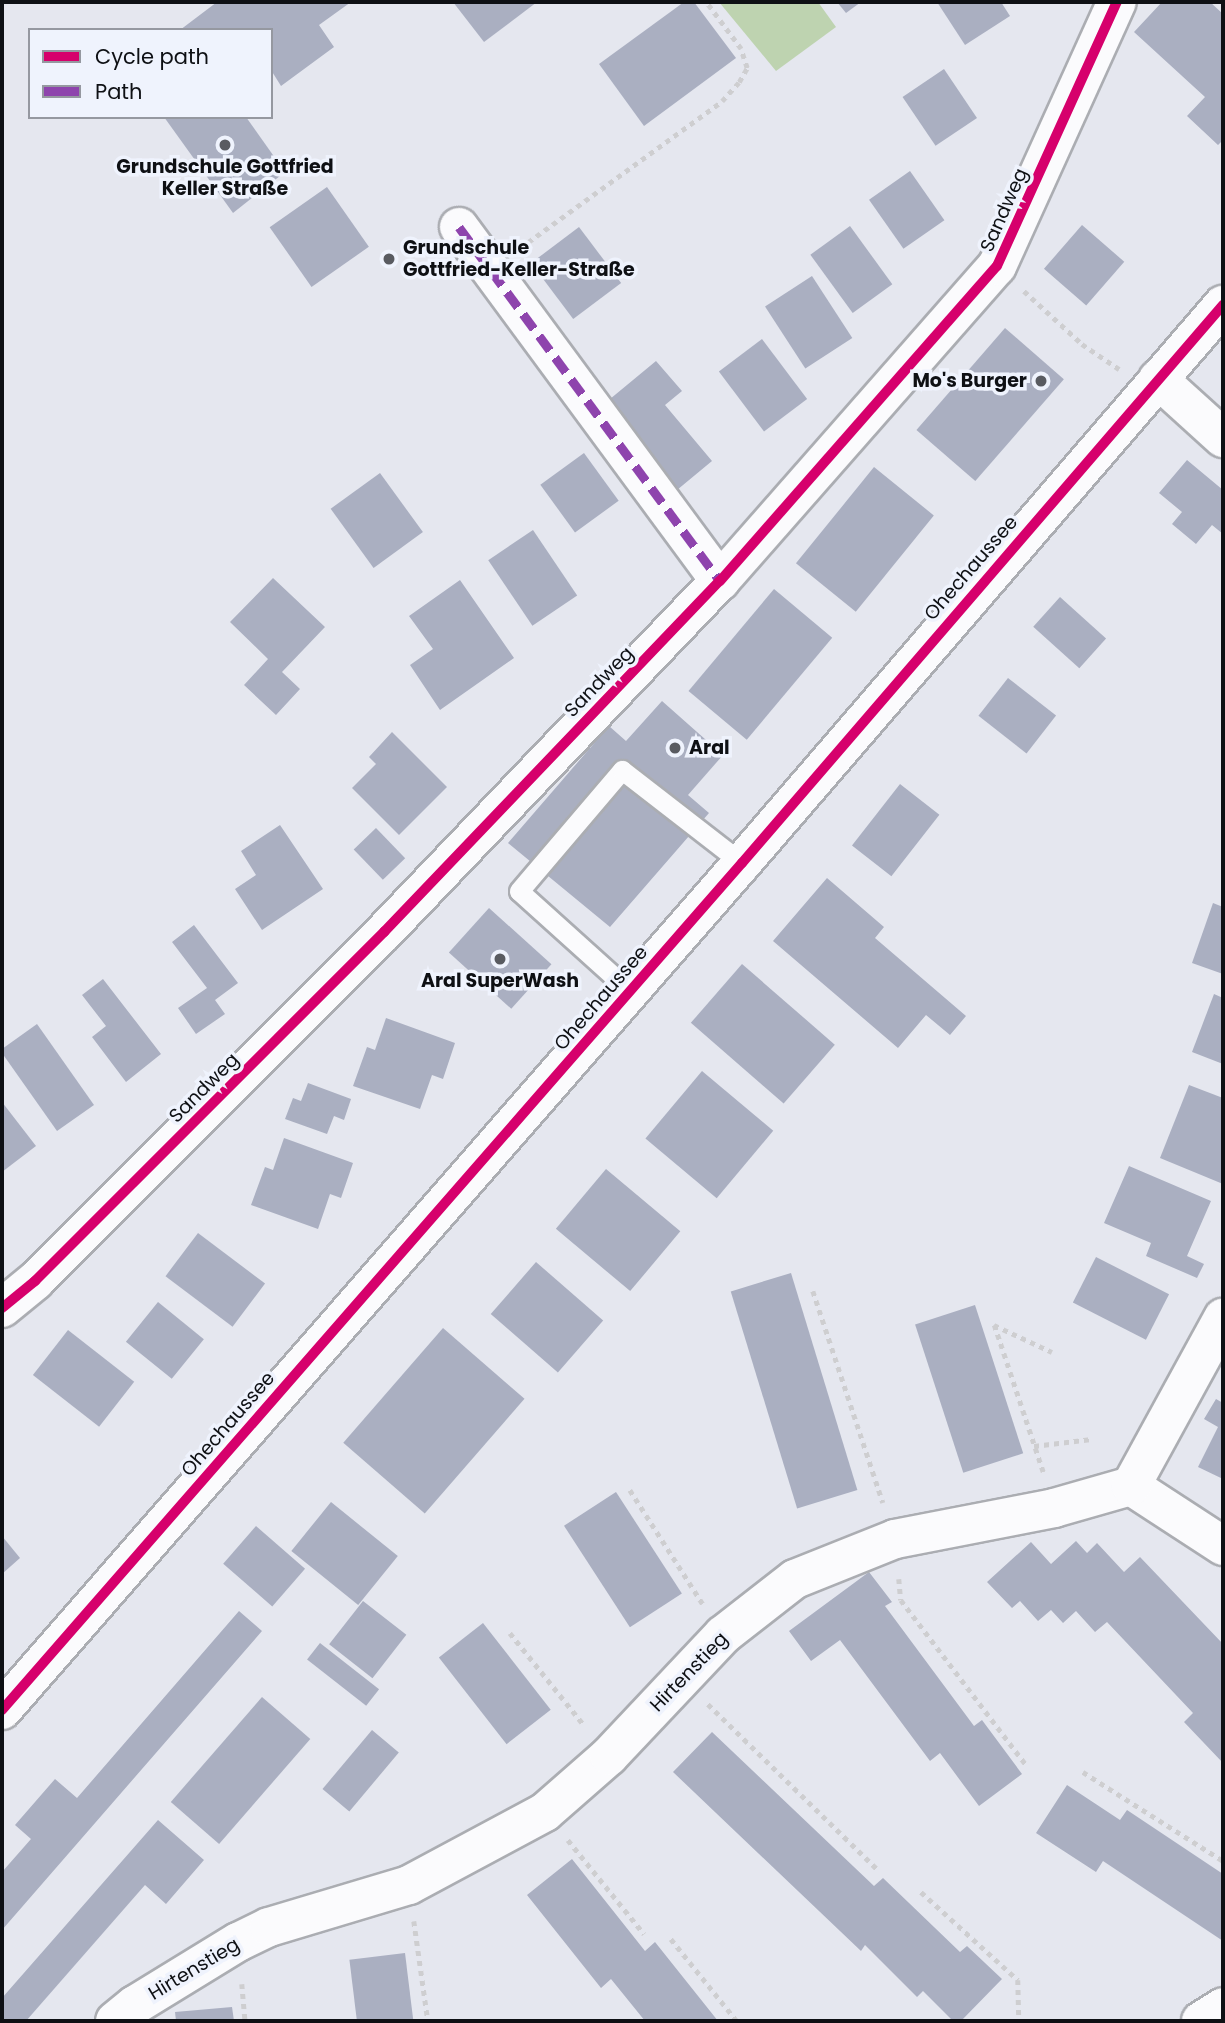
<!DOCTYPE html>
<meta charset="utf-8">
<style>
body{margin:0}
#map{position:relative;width:1225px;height:2023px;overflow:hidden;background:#e5e7ef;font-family:Poppins,sans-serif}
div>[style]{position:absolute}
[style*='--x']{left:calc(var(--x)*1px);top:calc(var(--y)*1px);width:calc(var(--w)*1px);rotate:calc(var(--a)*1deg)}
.green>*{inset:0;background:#bed3b0}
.building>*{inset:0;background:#aaafc1;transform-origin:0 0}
.path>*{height:4.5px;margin-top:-2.25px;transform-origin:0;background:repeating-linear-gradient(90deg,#ceced0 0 5px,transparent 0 10px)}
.roads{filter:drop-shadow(2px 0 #abadb2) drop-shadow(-2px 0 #abadb2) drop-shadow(0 2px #abadb2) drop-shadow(0 -2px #abadb2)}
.service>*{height:19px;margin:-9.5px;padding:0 9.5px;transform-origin:9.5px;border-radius:9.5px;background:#fbfbfd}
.minor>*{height:38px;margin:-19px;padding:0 19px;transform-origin:19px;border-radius:19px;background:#fbfbfd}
.primary>*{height:38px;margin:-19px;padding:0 19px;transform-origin:19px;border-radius:19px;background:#fbfbfd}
.quiet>*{height:9px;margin-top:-4.5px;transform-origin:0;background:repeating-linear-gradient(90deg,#8e44ad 0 18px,transparent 0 27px)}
.cycleway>*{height:10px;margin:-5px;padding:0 5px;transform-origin:5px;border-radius:5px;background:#d6006c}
.dots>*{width:19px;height:19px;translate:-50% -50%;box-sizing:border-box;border:4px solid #eff3fd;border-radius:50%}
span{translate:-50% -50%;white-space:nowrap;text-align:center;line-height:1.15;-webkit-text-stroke:7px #eff3fd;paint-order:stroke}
.poi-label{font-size:19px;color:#0e1014;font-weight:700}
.left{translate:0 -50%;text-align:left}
.right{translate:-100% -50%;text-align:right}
.street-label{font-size:19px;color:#0e1014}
.frame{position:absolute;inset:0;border:4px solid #0e1014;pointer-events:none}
.legend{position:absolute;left:28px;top:28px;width:245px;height:91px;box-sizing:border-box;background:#eff3fd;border:2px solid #9598a0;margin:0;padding:9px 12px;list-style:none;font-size:21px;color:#0e1014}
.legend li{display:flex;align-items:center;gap:14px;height:35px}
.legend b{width:35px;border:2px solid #9598a0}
</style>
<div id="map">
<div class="green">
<div style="clip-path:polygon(719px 2px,818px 2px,836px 27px,776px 71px)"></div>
</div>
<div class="building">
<div style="clip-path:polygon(217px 2px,351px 2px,319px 25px,334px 47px,281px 86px,271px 70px,271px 30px,180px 30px)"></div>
<div style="clip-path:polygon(453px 2px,537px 2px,484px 42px)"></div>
<div style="clip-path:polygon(684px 2px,694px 2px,736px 58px,644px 126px,599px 64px)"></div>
<div style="clip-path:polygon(837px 2px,861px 2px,846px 13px)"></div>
<div style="clip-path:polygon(937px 2px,1001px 2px,1010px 16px,965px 45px)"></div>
<div style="clip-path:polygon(1162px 2px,1210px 2px,1223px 14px,1223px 140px,1218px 145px,1187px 116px,1205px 97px,1134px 32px)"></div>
<div style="left:944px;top:69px;width:59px;height:50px;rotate:56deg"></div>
<div style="clip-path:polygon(164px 117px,246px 117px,285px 172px,233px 213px)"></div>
<div style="left:910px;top:171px;width:60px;height:50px;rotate:55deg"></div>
<div style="left:327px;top:187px;width:73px;height:70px;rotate:55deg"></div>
<div style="left:1082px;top:225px;width:56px;height:58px;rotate:41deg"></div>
<div style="left:850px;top:226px;width:72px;height:49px;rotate:54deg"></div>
<div style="left:579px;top:227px;width:70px;height:60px;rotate:53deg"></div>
<div style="left:812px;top:276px;width:74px;height:56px;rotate:57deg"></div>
<div style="left:1005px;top:328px;width:78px;height:135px;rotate:41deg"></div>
<div style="left:762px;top:339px;width:75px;height:54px;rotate:53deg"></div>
<div style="clip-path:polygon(656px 361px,682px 391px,665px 405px,712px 461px,677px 490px,604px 404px)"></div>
<div style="left:584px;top:453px;width:59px;height:54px;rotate:54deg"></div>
<div style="clip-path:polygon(1187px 460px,1223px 490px,1223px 534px,1212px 525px,1196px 544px,1172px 524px,1182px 512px,1159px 493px)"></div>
<div style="left:874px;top:467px;width:77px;height:124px;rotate:39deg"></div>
<div style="left:380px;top:473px;width:73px;height:61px;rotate:54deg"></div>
<div style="left:533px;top:530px;width:79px;height:54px;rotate:56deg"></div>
<div style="clip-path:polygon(273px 578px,325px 627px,282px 672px,300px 689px,276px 715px,244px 685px,268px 659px,230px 622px)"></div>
<div style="clip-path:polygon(460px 580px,514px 658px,440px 710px,410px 665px,433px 649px,409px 616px)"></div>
<div style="left:774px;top:589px;width:76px;height:133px;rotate:40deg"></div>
<div style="left:1060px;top:597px;width:62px;height:40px;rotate:42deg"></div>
<div style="left:1008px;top:678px;width:61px;height:48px;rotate:38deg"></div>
<div style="clip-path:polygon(662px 701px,723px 755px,688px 795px,709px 813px,610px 927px,508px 843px,609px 726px,626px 741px)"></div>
<div style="clip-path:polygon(392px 732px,447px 787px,399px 835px,352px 788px,376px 764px,369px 757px)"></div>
<div style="left:900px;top:784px;width:50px;height:78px;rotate:38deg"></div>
<div style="clip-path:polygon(280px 825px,323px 889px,262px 930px,235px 889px,256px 875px,241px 851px)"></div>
<div style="left:376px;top:828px;width:42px;height:31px;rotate:46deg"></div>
<div style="clip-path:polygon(827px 878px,884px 927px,875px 938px,966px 1016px,950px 1035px,926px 1015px,898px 1048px,773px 941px)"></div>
<div style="clip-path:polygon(1213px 903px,1223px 907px,1223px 974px,1192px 963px)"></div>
<div style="left:489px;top:908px;width:84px;height:60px;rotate:42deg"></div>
<div style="clip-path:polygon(194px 925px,238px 983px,215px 1000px,225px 1014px,196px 1034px,178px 1008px,207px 988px,172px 942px)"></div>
<div style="left:742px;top:964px;width:123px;height:78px;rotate:41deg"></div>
<div style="clip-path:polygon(103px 979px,161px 1054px,126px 1082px,92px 1037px,106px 1026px,82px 995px)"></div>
<div style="clip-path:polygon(1214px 994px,1223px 998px,1223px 1064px,1192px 1052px)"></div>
<div style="clip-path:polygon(386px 1018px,455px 1043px,443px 1079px,432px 1075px,420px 1109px,353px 1086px,367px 1047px,375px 1050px)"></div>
<div style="clip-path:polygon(37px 1024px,94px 1105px,57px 1131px,2px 1053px,2px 1049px)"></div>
<div style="left:702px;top:1071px;width:93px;height:88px;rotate:40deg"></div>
<div style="clip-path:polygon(308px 1083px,351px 1099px,344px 1120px,334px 1116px,327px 1134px,285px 1119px,293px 1098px,301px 1101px)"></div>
<div style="clip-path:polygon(1189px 1085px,1223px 1098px,1223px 1184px,1160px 1158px)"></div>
<div style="clip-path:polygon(2px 1102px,36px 1146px,2px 1172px)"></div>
<div style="clip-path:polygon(284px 1138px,353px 1163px,341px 1198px,330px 1194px,318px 1229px,251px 1205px,265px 1167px,273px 1170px)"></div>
<div style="clip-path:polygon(1129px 1166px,1211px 1201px,1187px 1256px,1204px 1264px,1197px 1278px,1146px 1256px,1151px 1243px,1104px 1223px)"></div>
<div style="left:606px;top:1169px;width:97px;height:78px;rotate:40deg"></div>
<div style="left:198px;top:1233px;width:84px;height:54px;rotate:37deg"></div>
<div style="left:1096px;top:1257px;width:82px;height:51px;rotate:27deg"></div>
<div style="left:536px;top:1262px;width:89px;height:69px;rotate:41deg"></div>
<div style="left:791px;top:1273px;width:227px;height:63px;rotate:73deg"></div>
<div style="left:158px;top:1302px;width:59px;height:51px;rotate:39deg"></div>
<div style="left:975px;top:1305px;width:156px;height:63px;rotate:72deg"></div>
<div style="left:443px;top:1328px;width:108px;height:152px;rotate:41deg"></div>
<div style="left:68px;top:1330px;width:84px;height:57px;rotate:38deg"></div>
<div style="clip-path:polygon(1216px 1399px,1223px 1403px,1223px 1479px,1198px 1467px,1218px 1427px,1204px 1419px)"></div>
<div style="left:616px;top:1492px;width:121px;height:62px;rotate:57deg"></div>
<div style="left:331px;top:1502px;width:86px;height:63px;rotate:39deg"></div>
<div style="left:256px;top:1526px;width:65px;height:50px;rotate:41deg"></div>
<div style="clip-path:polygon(2px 1536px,20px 1558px,2px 1574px)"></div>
<div style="clip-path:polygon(1076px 1541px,1087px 1553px,1097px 1543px,1124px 1572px,1140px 1557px,1223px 1644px,1223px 1763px,1184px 1722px,1193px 1713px,1107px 1622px,1095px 1632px,1076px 1611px,1063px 1623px,1051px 1610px,1038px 1621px,1020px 1601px,1012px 1608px,987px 1582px,1031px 1542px,1051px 1564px)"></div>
<div style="clip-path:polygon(869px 1572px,892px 1602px,885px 1606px,974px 1726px,982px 1720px,1022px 1774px,979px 1806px,940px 1753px,930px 1761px,840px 1640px,811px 1661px,789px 1631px)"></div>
<div style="left:363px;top:1601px;width:55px;height:55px;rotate:38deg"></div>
<div style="clip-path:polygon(239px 1611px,262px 1631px,2px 1930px,2px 1872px,31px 1839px,15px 1825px,55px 1779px,77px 1798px)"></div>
<div style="left:483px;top:1623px;width:110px;height:56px;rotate:52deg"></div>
<div style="left:320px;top:1643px;width:75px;height:21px;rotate:38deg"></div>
<div style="left:262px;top:1697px;width:64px;height:139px;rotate:41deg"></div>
<div style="left:372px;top:1730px;width:35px;height:77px;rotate:40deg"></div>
<div style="clip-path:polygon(712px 1732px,874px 1886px,883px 1878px,960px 1952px,967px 1946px,1002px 1979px,961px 2021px,953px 2021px,923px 1991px,917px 1997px,865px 1945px,861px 1951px,673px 1772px)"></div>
<div style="clip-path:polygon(1067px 1785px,1120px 1820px,1127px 1810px,1223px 1874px,1223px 1941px,1103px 1861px,1096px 1872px,1036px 1833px)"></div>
<div style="clip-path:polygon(158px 1820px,204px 1860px,166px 1904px,145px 1885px,26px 2021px,2px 2021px,2px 1998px)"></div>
<div style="clip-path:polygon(572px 1859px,645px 1951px,655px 1942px,718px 2021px,645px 2021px,611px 1979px,601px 1988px,527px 1895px)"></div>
<div style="left:405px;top:1953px;width:68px;height:56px;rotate:83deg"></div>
<div style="clip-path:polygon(232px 2007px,234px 2021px,176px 2021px,175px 2012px)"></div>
</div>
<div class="path">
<div style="--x:520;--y:248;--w:250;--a:-36"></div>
<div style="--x:722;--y:101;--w:25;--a:-48"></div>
<div style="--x:739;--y:82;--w:16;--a:-60"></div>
<div style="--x:747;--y:68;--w:20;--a:-108"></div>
<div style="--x:741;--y:49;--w:59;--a:-126.7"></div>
<div style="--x:1024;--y:291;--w:79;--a:42.4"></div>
<div style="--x:1082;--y:344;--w:45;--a:34"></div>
<div style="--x:813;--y:1291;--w:223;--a:71.7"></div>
<div style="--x:1034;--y:1446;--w:58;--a:-6.9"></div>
<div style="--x:1043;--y:1472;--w:155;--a:-108.4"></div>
<div style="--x:994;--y:1325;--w:64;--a:25"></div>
<div style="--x:630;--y:1490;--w:135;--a:57.4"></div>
<div style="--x:899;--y:1579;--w:21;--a:85"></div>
<div style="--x:901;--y:1600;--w:208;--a:52.8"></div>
<div style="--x:510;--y:1633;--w:118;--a:51.2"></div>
<div style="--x:708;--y:1704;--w:238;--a:44.3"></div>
<div style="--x:1083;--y:1772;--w:166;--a:32.4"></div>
<div style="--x:568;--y:1840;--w:121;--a:51"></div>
<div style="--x:921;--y:1892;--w:131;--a:42.2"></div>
<div style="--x:1018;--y:1980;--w:41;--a:88.6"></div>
<div style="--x:414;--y:1921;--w:101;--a:82"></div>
<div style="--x:671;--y:1939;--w:105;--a:51.2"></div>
<div style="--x:242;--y:1984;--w:37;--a:85"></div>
</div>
<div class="roads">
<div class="service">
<div style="--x:630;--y:991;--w:149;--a:-138"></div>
<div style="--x:519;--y:891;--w:159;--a:-49.6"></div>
<div style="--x:622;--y:770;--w:152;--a:37.8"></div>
</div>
<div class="minor">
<div style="--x:459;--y:227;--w:440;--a:53.6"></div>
<div style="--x:1158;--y:379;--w:88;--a:42.2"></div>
<div style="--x:2;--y:1308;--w:43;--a:-39.3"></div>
<div style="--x:35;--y:1281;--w:494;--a:-45"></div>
<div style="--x:384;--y:932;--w:486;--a:-46.3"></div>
<div style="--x:720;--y:581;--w:419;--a:-48.7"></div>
<div style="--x:997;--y:266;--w:290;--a:-65.6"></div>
<div style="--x:1131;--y:1486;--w:110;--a:33.1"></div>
<div style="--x:115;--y:2021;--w:26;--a:-39"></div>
<div style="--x:135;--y:2005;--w:121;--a:-31.5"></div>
<div style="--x:238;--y:1942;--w:34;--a:-26"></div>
<div style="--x:269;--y:1927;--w:146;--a:-16.7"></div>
<div style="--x:409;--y:1885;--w:154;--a:-28.2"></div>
<div style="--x:545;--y:1812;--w:85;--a:-41.2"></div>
<div style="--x:609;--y:1756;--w:166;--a:-46.7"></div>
<div style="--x:723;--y:1635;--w:91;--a:-37.9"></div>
<div style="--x:795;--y:1579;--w:108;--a:-21.8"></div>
<div style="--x:895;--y:1539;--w:162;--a:-11"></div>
<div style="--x:1054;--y:1508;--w:80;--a:-15.9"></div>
<div style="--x:1131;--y:1486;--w:192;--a:-61.3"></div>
<div style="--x:1201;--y:2021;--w:26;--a:-32"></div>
</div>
<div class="primary">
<div style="--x:2;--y:1710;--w:1125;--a:-48.86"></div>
<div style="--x:742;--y:863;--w:737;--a:-49.24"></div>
</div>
</div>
<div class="quiet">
<div style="--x:459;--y:227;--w:440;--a:53.6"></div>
</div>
<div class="cycleway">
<div style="--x:2;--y:1308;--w:43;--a:-39.3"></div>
<div style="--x:35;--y:1281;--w:494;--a:-45"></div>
<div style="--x:384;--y:932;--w:486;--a:-46.3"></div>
<div style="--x:720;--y:581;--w:419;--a:-48.7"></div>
<div style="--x:997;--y:266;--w:290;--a:-65.6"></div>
<div style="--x:2;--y:1710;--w:1125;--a:-48.86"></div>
<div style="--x:742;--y:863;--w:737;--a:-49.24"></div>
</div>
<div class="dots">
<div style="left:225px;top:145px;background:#595b61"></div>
<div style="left:389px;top:259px;background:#595b61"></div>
<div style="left:1041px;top:381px;background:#595b61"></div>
<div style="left:675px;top:748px;background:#595b61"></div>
<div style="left:500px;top:959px;background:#595b61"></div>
</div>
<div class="poi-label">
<span style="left:225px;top:178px">Grundschule Gottfried<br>Keller Straße</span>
<span class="left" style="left:403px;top:259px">Grundschule<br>Gottfried-Keller-Straße</span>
<span class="right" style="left:1027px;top:381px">Mo's Burger</span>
<span class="left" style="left:689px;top:748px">Aral</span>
<span style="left:500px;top:981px">Aral SuperWash</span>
</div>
<div class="street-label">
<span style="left:1004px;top:210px;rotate:-66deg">Sandweg</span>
<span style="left:971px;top:568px;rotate:-49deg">Ohechaussee</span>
<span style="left:599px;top:682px;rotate:-46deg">Sandweg</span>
<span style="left:601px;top:998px;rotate:-49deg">Ohechaussee</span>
<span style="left:204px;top:1088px;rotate:-45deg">Sandweg</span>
<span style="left:228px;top:1424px;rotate:-49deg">Ohechaussee</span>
<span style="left:689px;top:1672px;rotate:-46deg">Hirtenstieg</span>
<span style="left:194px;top:1969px;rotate:-31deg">Hirtenstieg</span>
</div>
<div class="frame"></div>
<ul class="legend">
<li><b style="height:9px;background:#d6006c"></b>Cycle path</li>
<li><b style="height:9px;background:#8e44ad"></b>Path</li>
</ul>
</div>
